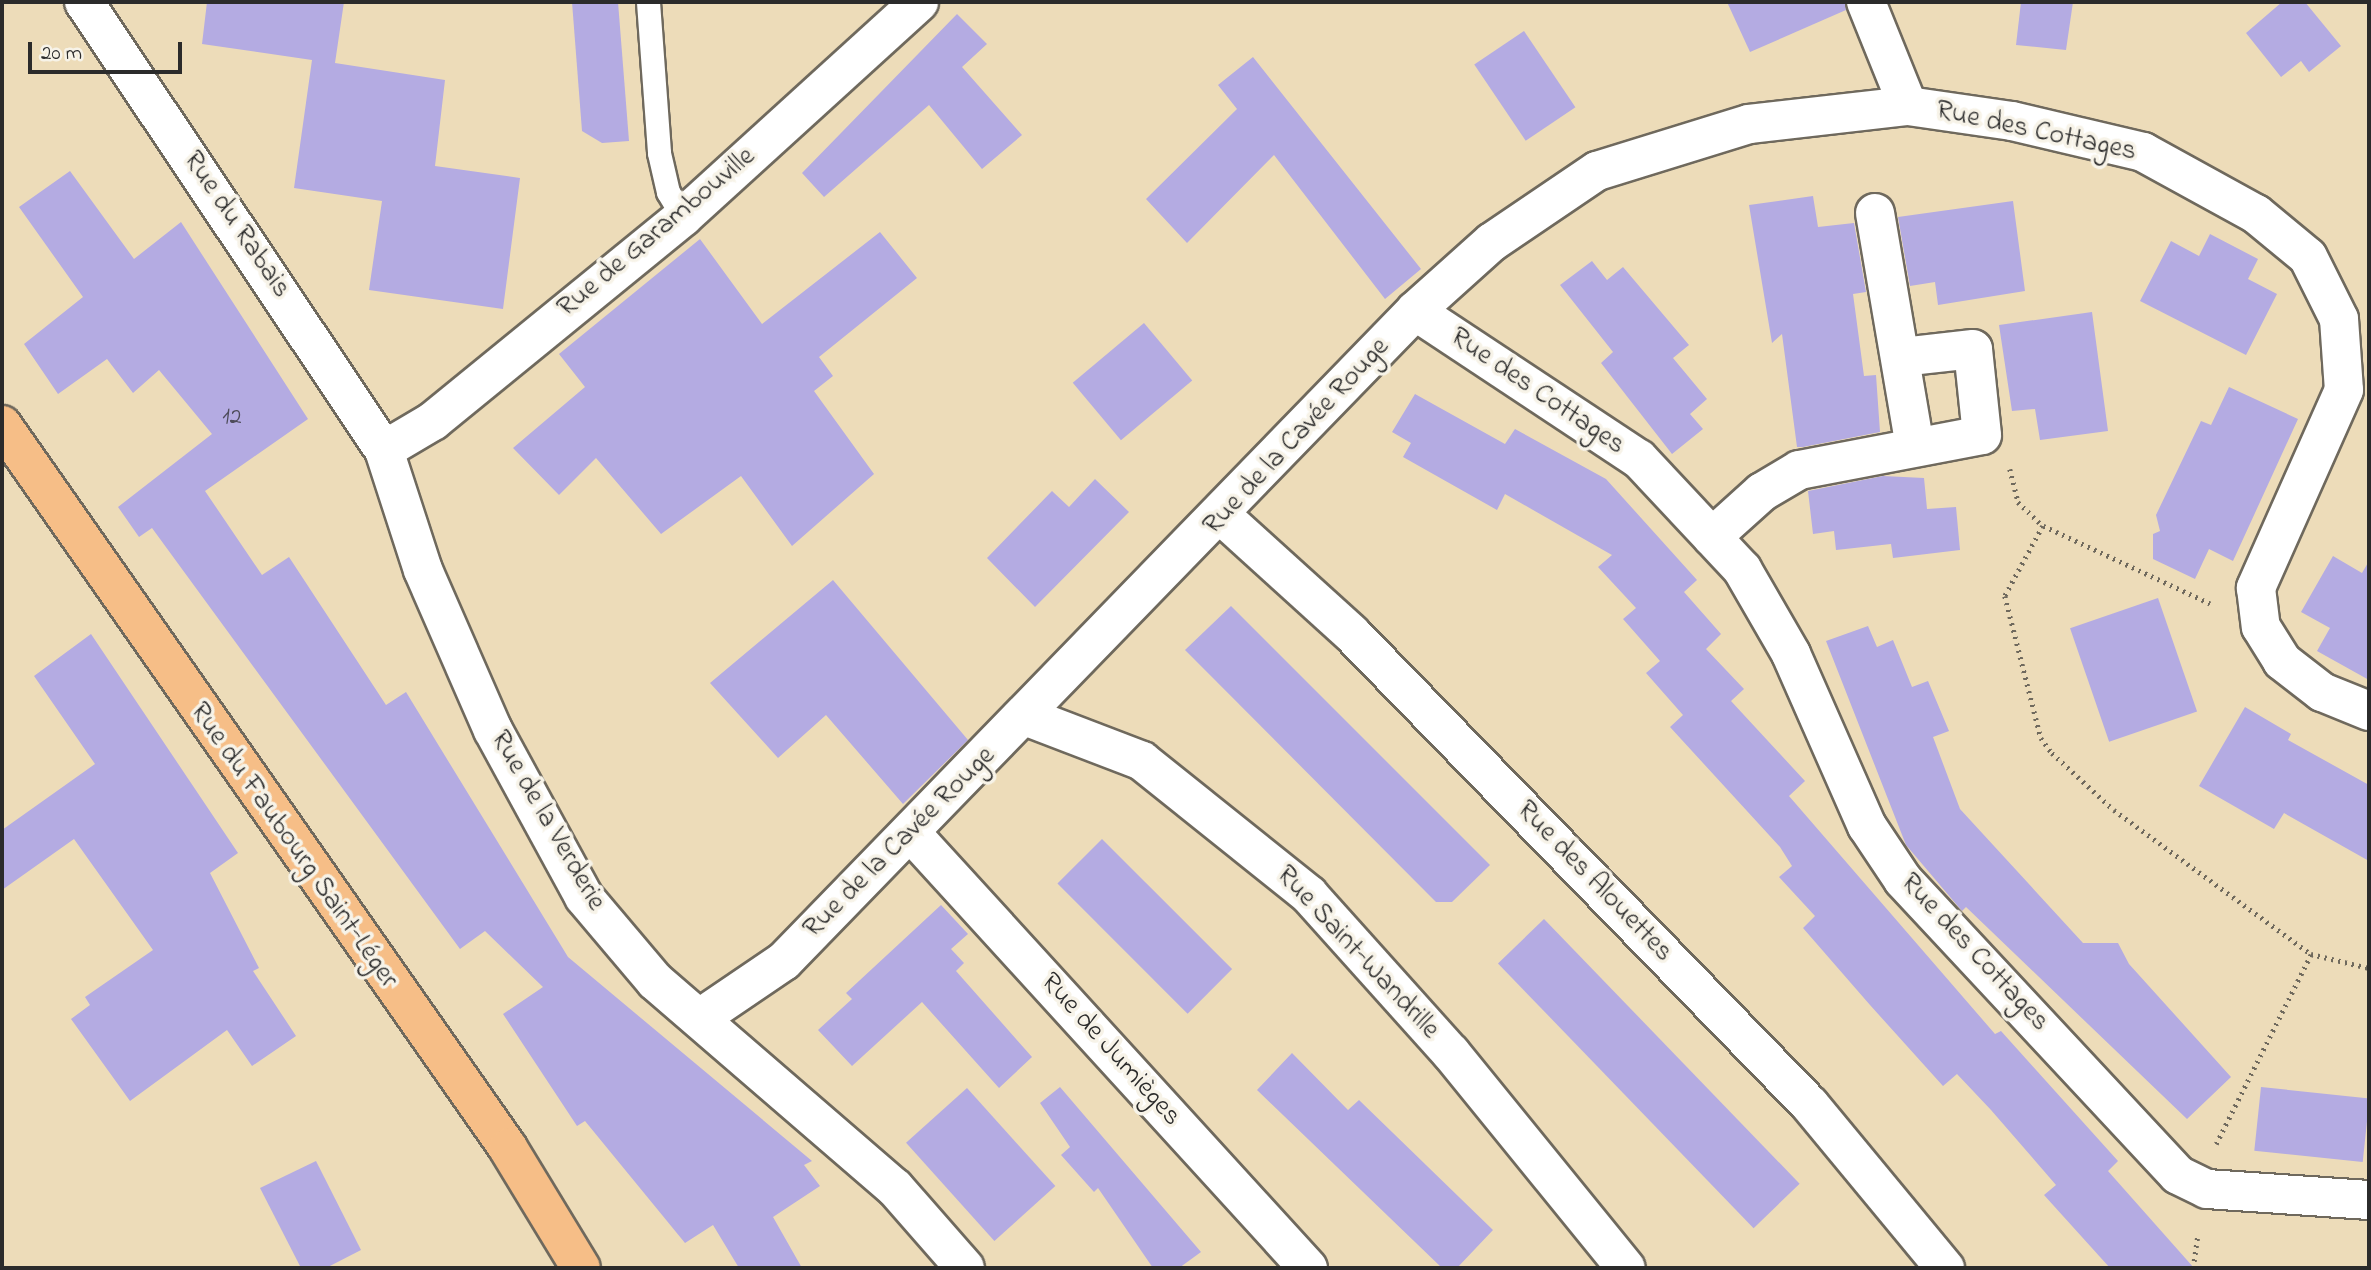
<!DOCTYPE html>
<meta charset="utf-8">
<style>
body{margin:0}
#map{position:relative;width:2371px;height:1270px;overflow:hidden;background:#eddcb9;font-family:"Indie Flower",sans-serif}
div>[style]{position:absolute}
[style*='--x']{left:calc(var(--x)*1px);top:calc(var(--y)*1px);width:calc(var(--w)*1px);rotate:calc(var(--a)*1deg)}
.building>*{inset:0;background:#b4abe2;transform-origin:0 0}
.path>*{height:4.5px;margin-top:-2.25px;transform-origin:0;background:repeating-linear-gradient(90deg,#6f695d 0 2px,transparent 0 7px)}
.roads{filter:drop-shadow(2px 0 #6f695d) drop-shadow(-2px 0 #6f695d) drop-shadow(0 2px #6f695d) drop-shadow(0 -2px #6f695d)}
.lane>*{height:23px;margin:-11.5px;padding:0 11.5px;transform-origin:11.5px;border-radius:11.5px;background:#fff}
.street>*{height:38px;margin:-19px;padding:0 19px;transform-origin:19px;border-radius:19px;background:#fff}
.primary>*{height:38px;margin:-19px;padding:0 19px;transform-origin:19px;border-radius:19px;background:#f6be87}
span{translate:-50% -50%;white-space:nowrap;text-align:center;line-height:1.15;-webkit-text-stroke:7px #f7f3e8;paint-order:stroke}
.number-label{font-size:24px;color:#4d4b59}
.number-label span{-webkit-text-stroke-width:0}
.street-label{font-size:28px;color:#2b2b2b}
.frame{position:absolute;inset:0;border:4px solid #2b2b2b;pointer-events:none}
.scale{position:absolute;left:28px;top:42px;width:154px;height:32px;box-sizing:border-box;border:4px solid #2b2b2b;border-top:0;padding-left:9px;font-size:21px;line-height:24px;white-space:nowrap;color:#2b2b2b;-webkit-text-stroke:5px #f7f3e8;paint-order:stroke}
</style>
<div id="map">
<div class="building">
<div style="clip-path:polygon(207px 2px,344px 2px,335px 63px,445px 80px,435px 166px,520px 178px,503px 309px,369px 290px,382px 201px,294px 188px,312px 60px,202px 44px)"></div>
<div style="clip-path:polygon(572px 2px,618px 2px,629px 141px,602px 143px,582px 131px)"></div>
<div style="clip-path:polygon(1727px 2px,1845px 2px,1846px 10px,1750px 52px)"></div>
<div style="clip-path:polygon(2021px 2px,2073px 2px,2066px 50px,2016px 45px)"></div>
<div style="clip-path:polygon(2282px 2px,2305px 2px,2341px 46px,2309px 72px,2301px 61px,2281px 77px,2246px 33px)"></div>
<div style="clip-path:polygon(957px 14px,987px 44px,962px 67px,1022px 135px,982px 169px,929px 105px,824px 197px,802px 173px)"></div>
<div style="left:1524px;top:31px;width:92px;height:60px;rotate:56deg"></div>
<div style="clip-path:polygon(1253px 57px,1421px 269px,1385px 299px,1274px 155px,1187px 243px,1146px 199px,1237px 109px,1218px 85px)"></div>
<div style="clip-path:polygon(70px 171px,134px 259px,181px 222px,308px 419px,205px 491px,262px 575px,289px 557px,386px 705px,406px 692px,568px 957px,812px 1161px,804px 1165px,820px 1186px,773px 1217px,802px 1268px,739px 1268px,713px 1225px,685px 1243px,585px 1121px,577px 1126px,503px 1014px,543px 987px,485px 931px,460px 949px,152px 528px,139px 537px,118px 507px,212px 434px,159px 370px,133px 393px,107px 359px,58px 394px,24px 344px,83px 297px,19px 207px)"></div>
<div style="clip-path:polygon(1813px 196px,1818px 227px,1854px 223px,1866px 292px,1853px 294px,1864px 376px,1876px 375px,1880px 432px,1803px 447px,1797px 447px,1782px 334px,1772px 343px,1749px 205px)"></div>
<div style="clip-path:polygon(2013px 201px,2025px 291px,1938px 305px,1935px 282px,1910px 286px,1898px 217px)"></div>
<div style="clip-path:polygon(880px 232px,917px 278px,819px 357px,833px 376px,814px 391px,874px 474px,792px 546px,741px 476px,661px 534px,596px 458px,559px 495px,513px 448px,585px 387px,559px 354px,700px 239px,762px 324px)"></div>
<div style="clip-path:polygon(2210px 234px,2258px 259px,2248px 279px,2277px 294px,2246px 355px,2140px 301px,2171px 241px,2199px 256px)"></div>
<div style="clip-path:polygon(1592px 261px,1607px 280px,1623px 267px,1689px 345px,1673px 358px,1707px 399px,1690px 414px,1703px 429px,1672px 454px,1601px 363px,1613px 352px,1560px 285px)"></div>
<div style="clip-path:polygon(2092px 312px,2108px 431px,2040px 440px,2035px 409px,2012px 411px,1999px 325px)"></div>
<div style="left:1144px;top:323px;width:75px;height:93px;rotate:50deg"></div>
<div style="clip-path:polygon(2229px 387px,2298px 419px,2233px 561px,2209px 549px,2195px 579px,2153px 559px,2153px 534px,2160px 531px,2156px 515px,2201px 421px,2211px 425px)"></div>
<div style="clip-path:polygon(1415px 394px,1505px 444px,1515px 429px,1606px 479px,1697px 580px,1684px 592px,1721px 634px,1706px 649px,1744px 689px,1731px 701px,1805px 781px,1789px 796px,1995px 1034px,2001px 1031px,2118px 1161px,2108px 1171px,2194px 1268px,2110px 1268px,2044px 1195px,2056px 1185px,1991px 1110px,1957px 1074px,1943px 1086px,1870px 1005px,1803px 928px,1815px 916px,1779px 877px,1792px 866px,1780px 847px,1670px 727px,1683px 715px,1646px 673px,1660px 661px,1623px 619px,1636px 608px,1598px 567px,1612px 555px,1505px 494px,1497px 510px,1403px 457px,1411px 443px,1392px 432px)"></div>
<div style="clip-path:polygon(1883px 476px,1924px 478px,1927px 509px,1956px 507px,1960px 550px,1893px 558px,1891px 544px,1836px 550px,1834px 531px,1813px 534px,1808px 491px)"></div>
<div style="clip-path:polygon(1095px 479px,1129px 512px,1035px 607px,987px 558px,1052px 491px,1069px 507px)"></div>
<div style="clip-path:polygon(2333px 556px,2362px 573px,2369px 561px,2369px 680px,2317px 651px,2330px 628px,2301px 612px)"></div>
<div style="clip-path:polygon(833px 580px,968px 740px,903px 804px,826px 715px,778px 758px,710px 683px)"></div>
<div style="left:2158px;top:598px;width:120px;height:93px;rotate:71deg"></div>
<div style="clip-path:polygon(1231px 606px,1490px 865px,1452px 902px,1436px 902px,1185px 650px)"></div>
<div style="clip-path:polygon(1868px 626px,1877px 647px,1893px 640px,1912px 687px,1928px 681px,1949px 731px,1933px 737px,1960px 809px,2083px 943px,2118px 943px,2129px 964px,2231px 1077px,2187px 1119px,1966px 907px,1962px 911px,1906px 845px,1826px 641px)"></div>
<div style="clip-path:polygon(91px 634px,238px 853px,210px 873px,259px 968px,253px 971px,296px 1036px,252px 1066px,227px 1030px,130px 1101px,71px 1019px,90px 1005px,85px 997px,153px 950px,74px 839px,2px 890px,2px 830px,95px 764px,34px 676px)"></div>
<div style="clip-path:polygon(2245px 707px,2291px 734px,2288px 740px,2369px 785px,2369px 861px,2284px 813px,2274px 829px,2199px 786px)"></div>
<div style="left:1102px;top:839px;width:184px;height:63px;rotate:45deg"></div>
<div style="clip-path:polygon(941px 905px,968px 934px,951px 949px,964px 963px,956px 971px,1032px 1057px,999px 1088px,922px 1002px,852px 1066px,818px 1030px,852px 999px,846px 993px)"></div>
<div style="left:1544px;top:919px;width:368px;height:64px;rotate:46deg"></div>
<div style="clip-path:polygon(1292px 1053px,1348px 1110px,1359px 1100px,1493px 1230px,1457px 1268px,1442px 1268px,1257px 1090px)"></div>
<div style="clip-path:polygon(1060px 1087px,1201px 1252px,1179px 1268px,1153px 1268px,1098px 1188px,1094px 1192px,1061px 1155px,1070px 1147px,1040px 1103px)"></div>
<div style="left:2261px;top:1087px;width:109px;height:64px;rotate:6deg"></div>
<div style="left:967px;top:1088px;width:132px;height:82px;rotate:48deg"></div>
<div style="clip-path:polygon(316px 1161px,361px 1250px,326px 1268px,301px 1268px,260px 1188px)"></div>
</div>
<div class="path">
<div style="--x:2010;--y:469;--w:34;--a:76"></div>
<div style="--x:2018;--y:502;--w:35;--a:44"></div>
<div style="--x:2210;--y:604;--w:184;--a:-155"></div>
<div style="--x:2043;--y:526;--w:80;--a:118.5"></div>
<div style="--x:2005;--y:596;--w:146;--a:75.8"></div>
<div style="--x:2041;--y:738;--w:19;--a:54"></div>
<div style="--x:2052;--y:753;--w:84;--a:42.6"></div>
<div style="--x:2114;--y:810;--w:244;--a:36.2"></div>
<div style="--x:2216;--y:1144;--w:212;--a:-63.4"></div>
<div style="--x:2311;--y:954;--w:60;--a:13.6"></div>
<div style="--x:2193;--y:1268;--w:34;--a:-82"></div>
</div>
<div class="roads">
<div class="lane">
<div style="--x:648;--y:2;--w:151;--a:85.8"></div>
<div style="--x:659;--y:153;--w:40;--a:77"></div>
<div style="--x:668;--y:192;--w:29;--a:59"></div>
</div>
<div class="street">
<div style="--x:84;--y:2;--w:539;--a:56.19"></div>
<div style="--x:384;--y:450;--w:126;--a:72"></div>
<div style="--x:423;--y:570;--w:175;--a:66.4"></div>
<div style="--x:493;--y:730;--w:190;--a:61.4"></div>
<div style="--x:584;--y:897;--w:110;--a:49.8"></div>
<div style="--x:655;--y:981;--w:317;--a:40.8"></div>
<div style="--x:895;--y:1188;--w:106;--a:48.8"></div>
<div style="--x:1866;--y:2;--w:112;--a:68"></div>
<div style="--x:1875;--y:213;--w:237;--a:80.3"></div>
<div style="--x:1415;--y:311;--w:268;--a:33.5"></div>
<div style="--x:1639;--y:459;--w:151;--a:46.9"></div>
<div style="--x:1742;--y:569;--w:98;--a:60"></div>
<div style="--x:1791;--y:654;--w:188;--a:66.2"></div>
<div style="--x:1867;--y:826;--w:65;--a:56.3"></div>
<div style="--x:1903;--y:880;--w:403;--a:47"></div>
<div style="--x:2178;--y:1175;--w:32;--a:26"></div>
<div style="--x:2207;--y:1189;--w:162;--a:3.9"></div>
<div style="--x:384;--y:450;--w:57;--a:-30.6"></div>
<div style="--x:433;--y:421;--w:323;--a:-39.2"></div>
<div style="--x:683;--y:217;--w:319;--a:-42.3"></div>
<div style="--x:1222;--y:516;--w:174;--a:42.2"></div>
<div style="--x:1351;--y:633;--w:658;--a:45.8"></div>
<div style="--x:1810;--y:1105;--w:212;--a:50.4"></div>
<div style="--x:1712;--y:537;--w:67;--a:-42"></div>
<div style="--x:1762;--y:492;--w:43;--a:-30.7"></div>
<div style="--x:1799;--y:470;--w:186;--a:-10.8"></div>
<div style="--x:1982;--y:435;--w:86;--a:-96"></div>
<div style="--x:1973;--y:349;--w:73;--a:173.7"></div>
<div style="--x:1025;--y:716;--w:125;--a:21"></div>
<div style="--x:1142;--y:761;--w:214;--a:38.7"></div>
<div style="--x:1309;--y:895;--w:212;--a:48.1"></div>
<div style="--x:1451;--y:1053;--w:277;--a:50.9"></div>
<div style="--x:911;--y:833;--w:589;--a:47.62"></div>
<div style="--x:700;--y:1018;--w:102;--a:-34.2"></div>
<div style="--x:784;--y:961;--w:906;--a:-45.85"></div>
<div style="--x:1415;--y:311;--w:103;--a:-41.9"></div>
<div style="--x:1492;--y:242;--w:127;--a:-34.1"></div>
<div style="--x:1597;--y:171;--w:159;--a:-17.2"></div>
<div style="--x:1749;--y:124;--w:160;--a:-6.5"></div>
<div style="--x:1908;--y:106;--w:105;--a:8.2"></div>
<div style="--x:2012;--y:121;--w:135;--a:13.3"></div>
<div style="--x:2143;--y:152;--w:129;--a:28.8"></div>
<div style="--x:2256;--y:214;--w:67;--a:39.6"></div>
<div style="--x:2308;--y:257;--w:69;--a:63.4"></div>
<div style="--x:2339;--y:319;--w:71;--a:86"></div>
<div style="--x:2344;--y:390;--w:217;--a:114"></div>
<div style="--x:2256;--y:588;--w:39;--a:83"></div>
<div style="--x:2261;--y:627;--w:40;--a:58"></div>
<div style="--x:2282;--y:661;--w:51;--a:37.8"></div>
<div style="--x:2322;--y:692;--w:51;--a:22"></div>
</div>
<div class="primary">
<div style="--x:2;--y:425;--w:882;--a:55.01"></div>
<div style="--x:508;--y:1148;--w:140;--a:58.7"></div>
</div>
</div>
<div class="number-label">
<span style="left:232px;top:418px">12</span>
</div>
<div class="street-label">
<span style="left:2036px;top:132px;rotate:12deg">Rue des Cottages</span>
<span style="left:236px;top:225px;rotate:56deg">Rue du Rabais</span>
<span style="left:657px;top:233px;rotate:-40deg">Rue de Garambouville</span>
<span style="left:1537px;top:392px;rotate:34deg">Rue des Cottages</span>
<span style="left:1297px;top:437px;rotate:-47deg">Rue de la Cavée Rouge</span>
<span style="left:547px;top:821px;rotate:60deg">Rue de la Verderie</span>
<span style="left:900px;top:843px;rotate:-45deg">Rue de la Cavée Rouge</span>
<span style="left:293px;top:846px;rotate:55deg">Rue du Faubourg Saint-Léger</span>
<span style="left:1594px;top:882px;rotate:46deg">Rue des Alouettes</span>
<span style="left:1357px;top:953px;rotate:47deg">Rue Saint-Wandrille</span>
<span style="left:1974px;top:953px;rotate:47deg">Rue des Cottages</span>
<span style="left:1110px;top:1050px;rotate:48deg">Rue de Jumièges</span>
</div>
<div class="frame"></div>
<div class="scale">20 m</div>
</div>
